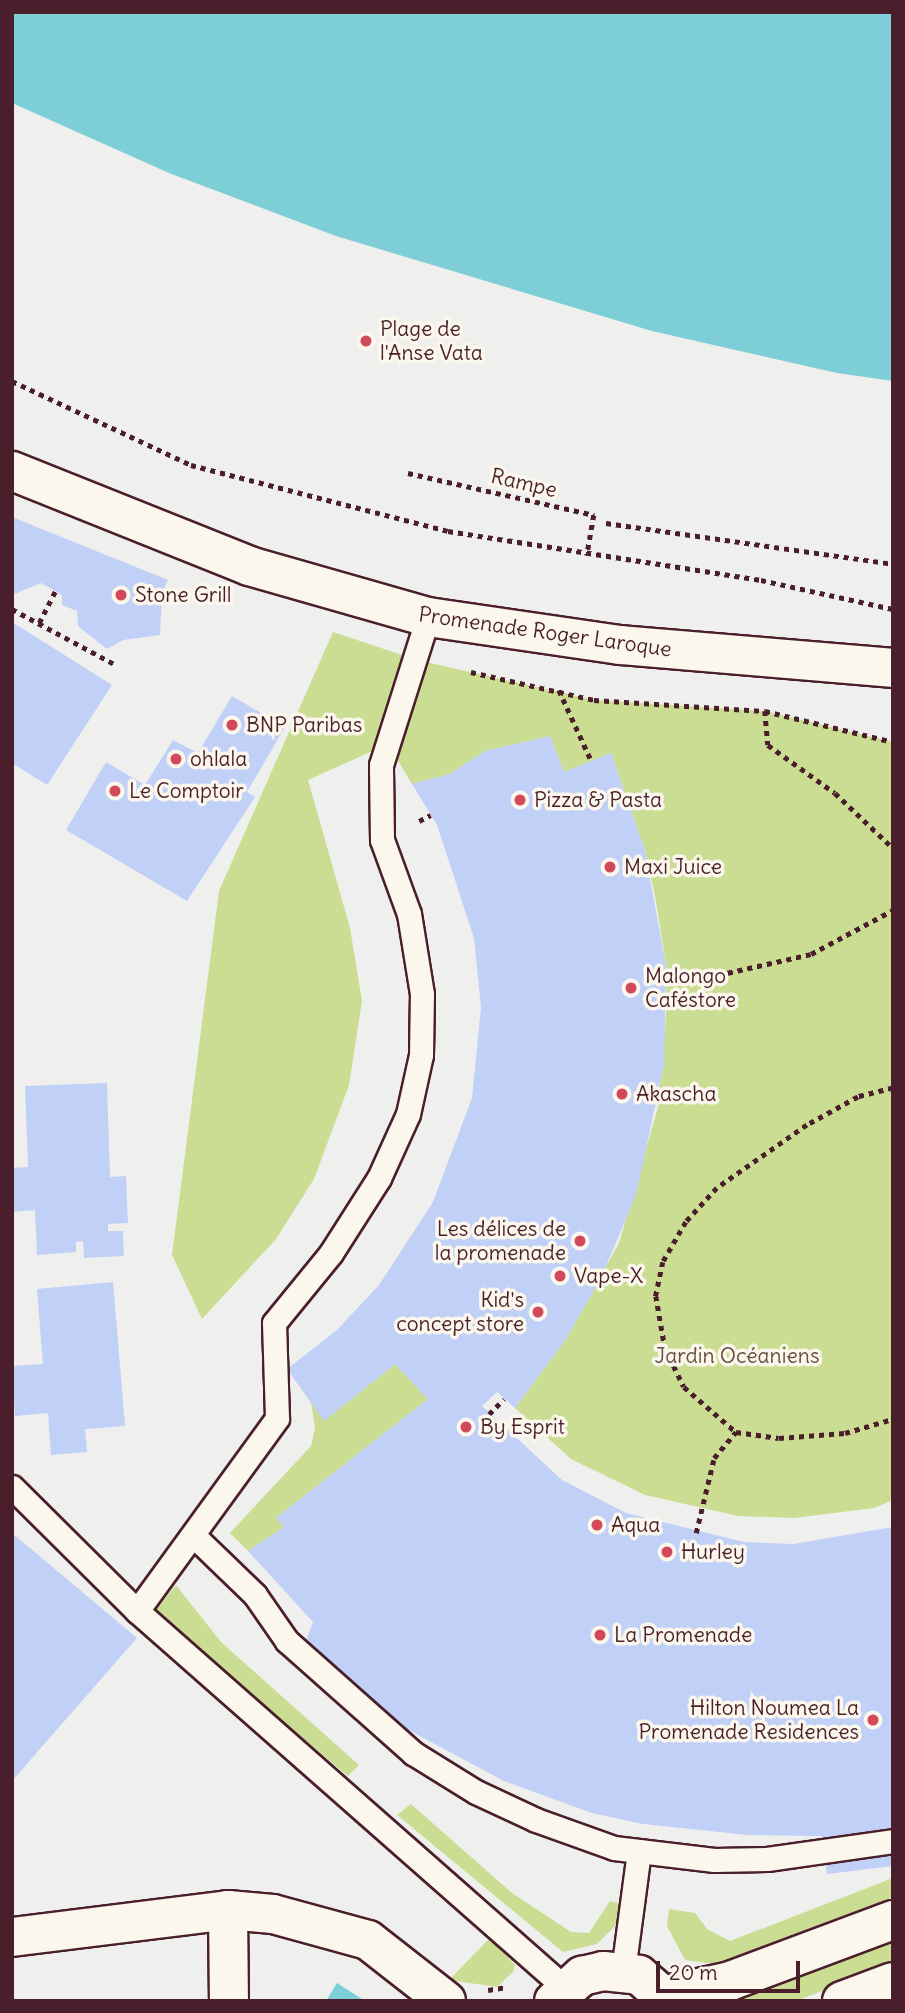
<!DOCTYPE html>
<meta charset="utf-8">
<style>
body{margin:0}
#map{position:relative;width:905px;height:2013px;overflow:hidden;background:#efefee;font-family:Delius,sans-serif}
div>[style]{position:absolute}
[style*='--x']{left:calc(var(--x)*1px);top:calc(var(--y)*1px);width:calc(var(--w)*1px);rotate:calc(var(--a)*1deg)}
.green>*{inset:0;background:#cadd92}
.water>*{inset:0;background:#7dced7}
.building>*{inset:0;background:#c0d0f6}
.path>*{height:4.5px;margin-top:-2.25px;transform-origin:0;background:repeating-linear-gradient(90deg,#4a1f2b 0 5px,transparent 0 10px)}
.roads{filter:drop-shadow(2px 0 #4a1f2b) drop-shadow(-2px 0 #4a1f2b) drop-shadow(0 2px #4a1f2b) drop-shadow(0 -2px #4a1f2b)}
.lane>*{height:23px;margin:-11.5px;padding:0 11.5px;transform-origin:11.5px;border-radius:11.5px;background:#fbf7ec}
.street>*{height:38px;margin:-19px;padding:0 19px;transform-origin:19px;border-radius:19px;background:#fbf7ec}
.secondary>*{height:38px;margin:-19px;padding:0 19px;transform-origin:19px;border-radius:19px;background:#fbf7ec}
.primary>*{height:38px;margin:-19px;padding:0 19px;transform-origin:19px;border-radius:19px;background:#fbf7ec}
.dots>*{width:19px;height:19px;translate:-50% -50%;box-sizing:border-box;border:4px solid #fbf7ec;border-radius:50%}
span{translate:-50% -50%;white-space:nowrap;text-align:center;line-height:1.15;-webkit-text-stroke:7px #fbf7ec;paint-order:stroke}
.poi-label{font-size:21px;color:#4a1f2b}
.left{translate:0 -50%;text-align:left}
.right{translate:-100% -50%;text-align:right}
.street-label{font-size:21px;color:#4a1f2b}
.park-label{font-size:21px;color:#6a4e45}
.frame{position:absolute;inset:0;border:14px solid #4a1f2b;pointer-events:none}
.scale{position:absolute;left:656px;top:1961px;width:144px;height:32px;box-sizing:border-box;border:4px solid #4a1f2b;border-top:0;padding-left:9px;font-size:21px;line-height:24px;white-space:nowrap;color:#4a1f2b;-webkit-text-stroke:5px #fbf7ec;paint-order:stroke}
</style>
<div id="map">
<div class="green">
<div style="clip-path:polygon(333px 632px,417px 660px,594px 700px,765px 711px,893px 742px,893px 1500px,874px 1508px,794px 1518px,738px 1516px,645px 1495px,571px 1459px,515px 1408px,566px 1339px,619px 1243px,658px 1107px,666px 1015px,666px 966px,656px 901px,645px 851px,611px 753px,564px 772px,550px 736px,485px 751px,450px 774px,412px 784px,388px 744px,308px 780px,350px 928px,362px 1001px,349px 1085px,314px 1179px,276px 1239px,202px 1319px,172px 1255px,219px 891px)"></div>
<div style="clip-path:polygon(395px 1364px,428px 1399px,276px 1518px,284px 1527px,248px 1551px,230px 1533px,311px 1446px,315px 1428px,311px 1402px,325px 1420px)"></div>
<div style="clip-path:polygon(176px 1585px,221px 1642px,359px 1765px,348px 1776px,153px 1613px)"></div>
<div style="clip-path:polygon(411px 1804px,512px 1893px,571px 1932px,589px 1933px,610px 1901px,625px 1905px,614px 1927px,597px 1944px,563px 1952px,397px 1815px)"></div>
<div style="clip-path:polygon(893px 1878px,893px 1897px,715px 1964px,685px 1960px,667px 1926px,669px 1909px,695px 1913px,707px 1929px,730px 1941px)"></div>
<div style="clip-path:polygon(893px 1933px,893px 1964px,796px 2001px,717px 2001px)"></div>
<div style="clip-path:polygon(490px 1938px,515px 1965px,513px 1972px,497px 1987px,449px 1980px)"></div>
</div>
<div class="water">
<div style="clip-path:polygon(12px 12px,893px 12px,893px 381px,837px 373px,652px 331px,336px 236px,169px 173px,12px 103px)"></div>
<div style="clip-path:polygon(337px 1983px,365px 2001px,326px 2001px)"></div>
</div>
<div class="building">
<div style="clip-path:polygon(12px 517px,168px 580px,162px 593px,160px 635px,123px 640px,107px 649px,78px 626px,77px 611px,62px 605px,62px 595px,41px 583px,12px 595px)"></div>
<div style="clip-path:polygon(12px 622px,112px 685px,47px 785px,12px 763px)"></div>
<div style="clip-path:polygon(232px 696px,285px 727px,247px 792px,255px 797px,187px 901px,66px 830px,106px 762px,145px 785px,173px 740px,198px 753px)"></div>
<div style="clip-path:polygon(550px 736px,564px 772px,611px 753px,645px 851px,666px 966px,664px 1065px,636px 1195px,601px 1278px,566px 1339px,515px 1408px,497px 1392px,482px 1406px,562px 1480px,626px 1513px,744px 1542px,793px 1544px,893px 1527px,893px 1866px,827px 1874px,822px 1836px,748px 1835px,643px 1824px,592px 1813px,504px 1781px,403px 1727px,350px 1688px,305px 1643px,313px 1622px,248px 1551px,284px 1527px,276px 1518px,428px 1399px,395px 1364px,324px 1421px,287px 1369px,337px 1330px,379px 1285px,433px 1202px,472px 1098px,481px 1007px,474px 938px,437px 825px,412px 784px,450px 774px,485px 751px)"></div>
<div style="clip-path:polygon(107px 1083px,110px 1177px,126px 1176px,128px 1223px,108px 1224px,108px 1231px,123px 1231px,124px 1256px,84px 1258px,83px 1241px,76px 1242px,76px 1252px,37px 1255px,35px 1210px,12px 1212px,12px 1168px,28px 1167px,25px 1086px)"></div>
<div style="clip-path:polygon(113px 1282px,125px 1426px,85px 1429px,87px 1452px,51px 1455px,48px 1413px,15px 1416px,12px 1366px,43px 1364px,37px 1289px)"></div>
<div style="clip-path:polygon(12px 1533px,137px 1638px,12px 1781px)"></div>
</div>
<div class="path">
<div style="--x:12;--y:381;--w:198;--a:25.1"></div>
<div style="--x:191;--y:465;--w:265;--a:14.4"></div>
<div style="--x:448;--y:531;--w:317;--a:8.9"></div>
<div style="--x:761;--y:580;--w:135;--a:12.4"></div>
<div style="--x:408;--y:473;--w:191;--a:12.7"></div>
<div style="--x:594;--y:515;--w:41;--a:99.9"></div>
<div style="--x:606;--y:523;--w:290;--a:8.1"></div>
<div style="--x:12;--y:609;--w:118;--a:28.3"></div>
<div style="--x:39;--y:623;--w:36;--a:-63"></div>
<div style="--x:471;--y:672;--w:126;--a:12.8"></div>
<div style="--x:594;--y:700;--w:171;--a:3.7"></div>
<div style="--x:765;--y:711;--w:132;--a:13.6"></div>
<div style="--x:559;--y:690;--w:79;--a:65.4"></div>
<div style="--x:765;--y:711;--w:34;--a:85"></div>
<div style="--x:768;--y:745;--w:82;--a:35.6"></div>
<div style="--x:835;--y:793;--w:80;--a:43.5"></div>
<div style="--x:419;--y:821;--w:13;--a:-27"></div>
<div style="--x:666;--y:980;--w:52;--a:-5.5"></div>
<div style="--x:718;--y:975;--w:95;--a:-12.7"></div>
<div style="--x:811;--y:954;--w:93;--a:-28.2"></div>
<div style="--x:893;--y:1088;--w:36;--a:166"></div>
<div style="--x:858;--y:1097;--w:58;--a:151.2"></div>
<div style="--x:807;--y:1125;--w:110;--a:145"></div>
<div style="--x:717;--y:1188;--w:46;--a:132.4"></div>
<div style="--x:686;--y:1222;--w:46;--a:119.9"></div>
<div style="--x:663;--y:1262;--w:35;--a:102"></div>
<div style="--x:656;--y:1296;--w:53;--a:80.2"></div>
<div style="--x:665;--y:1348;--w:43;--a:64"></div>
<div style="--x:684;--y:1387;--w:69;--a:40.9"></div>
<div style="--x:736;--y:1432;--w:43;--a:7.9"></div>
<div style="--x:779;--y:1438;--w:66;--a:-4.3"></div>
<div style="--x:845;--y:1433;--w:50;--a:-16.3"></div>
<div style="--x:489;--y:1414;--w:21;--a:-45"></div>
<div style="--x:696;--y:1533;--w:77;--a:-76.5"></div>
<div style="--x:714;--y:1458;--w:34;--a:-50"></div>
<div style="--x:488;--y:1990;--w:19;--a:-9"></div>
</div>
<div class="roads">
<div class="lane">
<div style="--x:12;--y:1487;--w:176;--a:44.8"></div>
<div style="--x:137;--y:1611;--w:570;--a:41.37"></div>
<div style="--x:194;--y:1536;--w:85;--a:44"></div>
<div style="--x:255;--y:1595;--w:56;--a:55.2"></div>
<div style="--x:287;--y:1641;--w:169;--a:41.6"></div>
<div style="--x:413;--y:1753;--w:74;--a:31.8"></div>
<div style="--x:476;--y:1792;--w:66;--a:25"></div>
<div style="--x:536;--y:1820;--w:83;--a:19.7"></div>
<div style="--x:614;--y:1848;--w:101;--a:6.8"></div>
<div style="--x:714;--y:1860;--w:53;--a:-1.1"></div>
<div style="--x:767;--y:1859;--w:127;--a:-8.1"></div>
<div style="--x:137;--y:1611;--w:238;--a:-54"></div>
<div style="--x:277;--y:1418;--w:95;--a:-91.8"></div>
<div style="--x:274;--y:1323;--w:90;--a:-50.8"></div>
<div style="--x:331;--y:1253;--w:89;--a:-57.4"></div>
<div style="--x:379;--y:1178;--w:70;--a:-65.6"></div>
<div style="--x:408;--y:1114;--w:60;--a:-77.6"></div>
<div style="--x:421;--y:1055;--w:61;--a:-89.1"></div>
<div style="--x:422;--y:994;--w:81;--a:-99.2"></div>
<div style="--x:409;--y:914;--w:79;--a:-110"></div>
<div style="--x:382;--y:840;--w:75;--a:-90.8"></div>
<div style="--x:381;--y:765;--w:155;--a:-72.4"></div>
<div style="--x:623;--y:1971;--w:121;--a:-82.4"></div>
</div>
<div class="street">
<div style="--x:228;--y:1910;--w:91;--a:89.4"></div>
</div>
<div class="secondary">
<div style="--x:12;--y:1937;--w:218;--a:-7.1"></div>
<div style="--x:228;--y:1910;--w:45;--a:5.1"></div>
<div style="--x:273;--y:1914;--w:98;--a:15.3"></div>
<div style="--x:368;--y:1940;--w:99;--a:38"></div>
<div style="--x:666;--y:1995;--w:66;--a:-12.3"></div>
<div style="--x:730;--y:1981;--w:174;--a:-20.5"></div>
<div style="--x:554;--y:2001;--w:38;--a:-42"></div>
<div style="--x:582;--y:1976;--w:22;--a:-13"></div>
<div style="--x:603;--y:1971;--w:36;--a:6"></div>
<div style="--x:639;--y:1975;--w:40;--a:41"></div>
<div style="--x:842;--y:2001;--w:54;--a:-20.4"></div>
</div>
<div class="primary">
<div style="--x:12;--y:471;--w:255;--a:21.8"></div>
<div style="--x:249;--y:566;--w:186;--a:15.9"></div>
<div style="--x:428;--y:617;--w:194;--a:8.3"></div>
<div style="--x:620;--y:645;--w:274;--a:4.8"></div>
</div>
</div>
<div class="dots">
<div style="left:366px;top:341px;background:#d1495b"></div>
<div style="left:121px;top:595px;background:#d1495b"></div>
<div style="left:232px;top:725px;background:#d1495b"></div>
<div style="left:176px;top:759px;background:#d1495b"></div>
<div style="left:115px;top:791px;background:#d1495b"></div>
<div style="left:520px;top:800px;background:#d1495b"></div>
<div style="left:610px;top:867px;background:#d1495b"></div>
<div style="left:631px;top:988px;background:#d1495b"></div>
<div style="left:622px;top:1094px;background:#d1495b"></div>
<div style="left:580px;top:1241px;background:#d1495b"></div>
<div style="left:560px;top:1276px;background:#d1495b"></div>
<div style="left:538px;top:1312px;background:#d1495b"></div>
<div style="left:466px;top:1427px;background:#d1495b"></div>
<div style="left:597px;top:1525px;background:#d1495b"></div>
<div style="left:667px;top:1552px;background:#d1495b"></div>
<div style="left:600px;top:1635px;background:#d1495b"></div>
<div style="left:873px;top:1720px;background:#d1495b"></div>
</div>
<div class="poi-label">
<span class="left" style="left:380px;top:341px">Plage de<br>l'Anse Vata</span>
<span class="left" style="left:135px;top:595px">Stone Grill</span>
<span class="left" style="left:246px;top:725px">BNP Paribas</span>
<span class="left" style="left:190px;top:759px">ohlala</span>
<span class="left" style="left:129px;top:791px">Le Comptoir</span>
<span class="left" style="left:534px;top:800px">Pizza &amp; Pasta</span>
<span class="left" style="left:624px;top:867px">Maxi Juice</span>
<span class="left" style="left:645px;top:988px">Malongo<br>Caféstore</span>
<span class="left" style="left:636px;top:1094px">Akascha</span>
<span class="right" style="left:566px;top:1241px">Les délices de<br>la promenade</span>
<span class="left" style="left:574px;top:1276px">Vape-X</span>
<span class="right" style="left:524px;top:1312px">Kid's<br>concept store</span>
<span class="left" style="left:480px;top:1427px">By Esprit</span>
<span class="left" style="left:611px;top:1525px">Aqua</span>
<span class="left" style="left:681px;top:1552px">Hurley</span>
<span class="left" style="left:614px;top:1635px">La Promenade</span>
<span class="right" style="left:859px;top:1720px">Hilton Noumea La<br>Promenade Residences</span>
</div>
<div class="street-label">
<span style="left:524px;top:483px;rotate:13deg">Rampe</span>
<span style="left:545px;top:632px;rotate:8deg">Promenade Roger Laroque</span>
</div>
<div class="park-label">
<span style="left:737px;top:1356px">Jardin Océaniens</span>
</div>
<div class="frame"></div>
<div class="scale">20 m</div>
</div>
